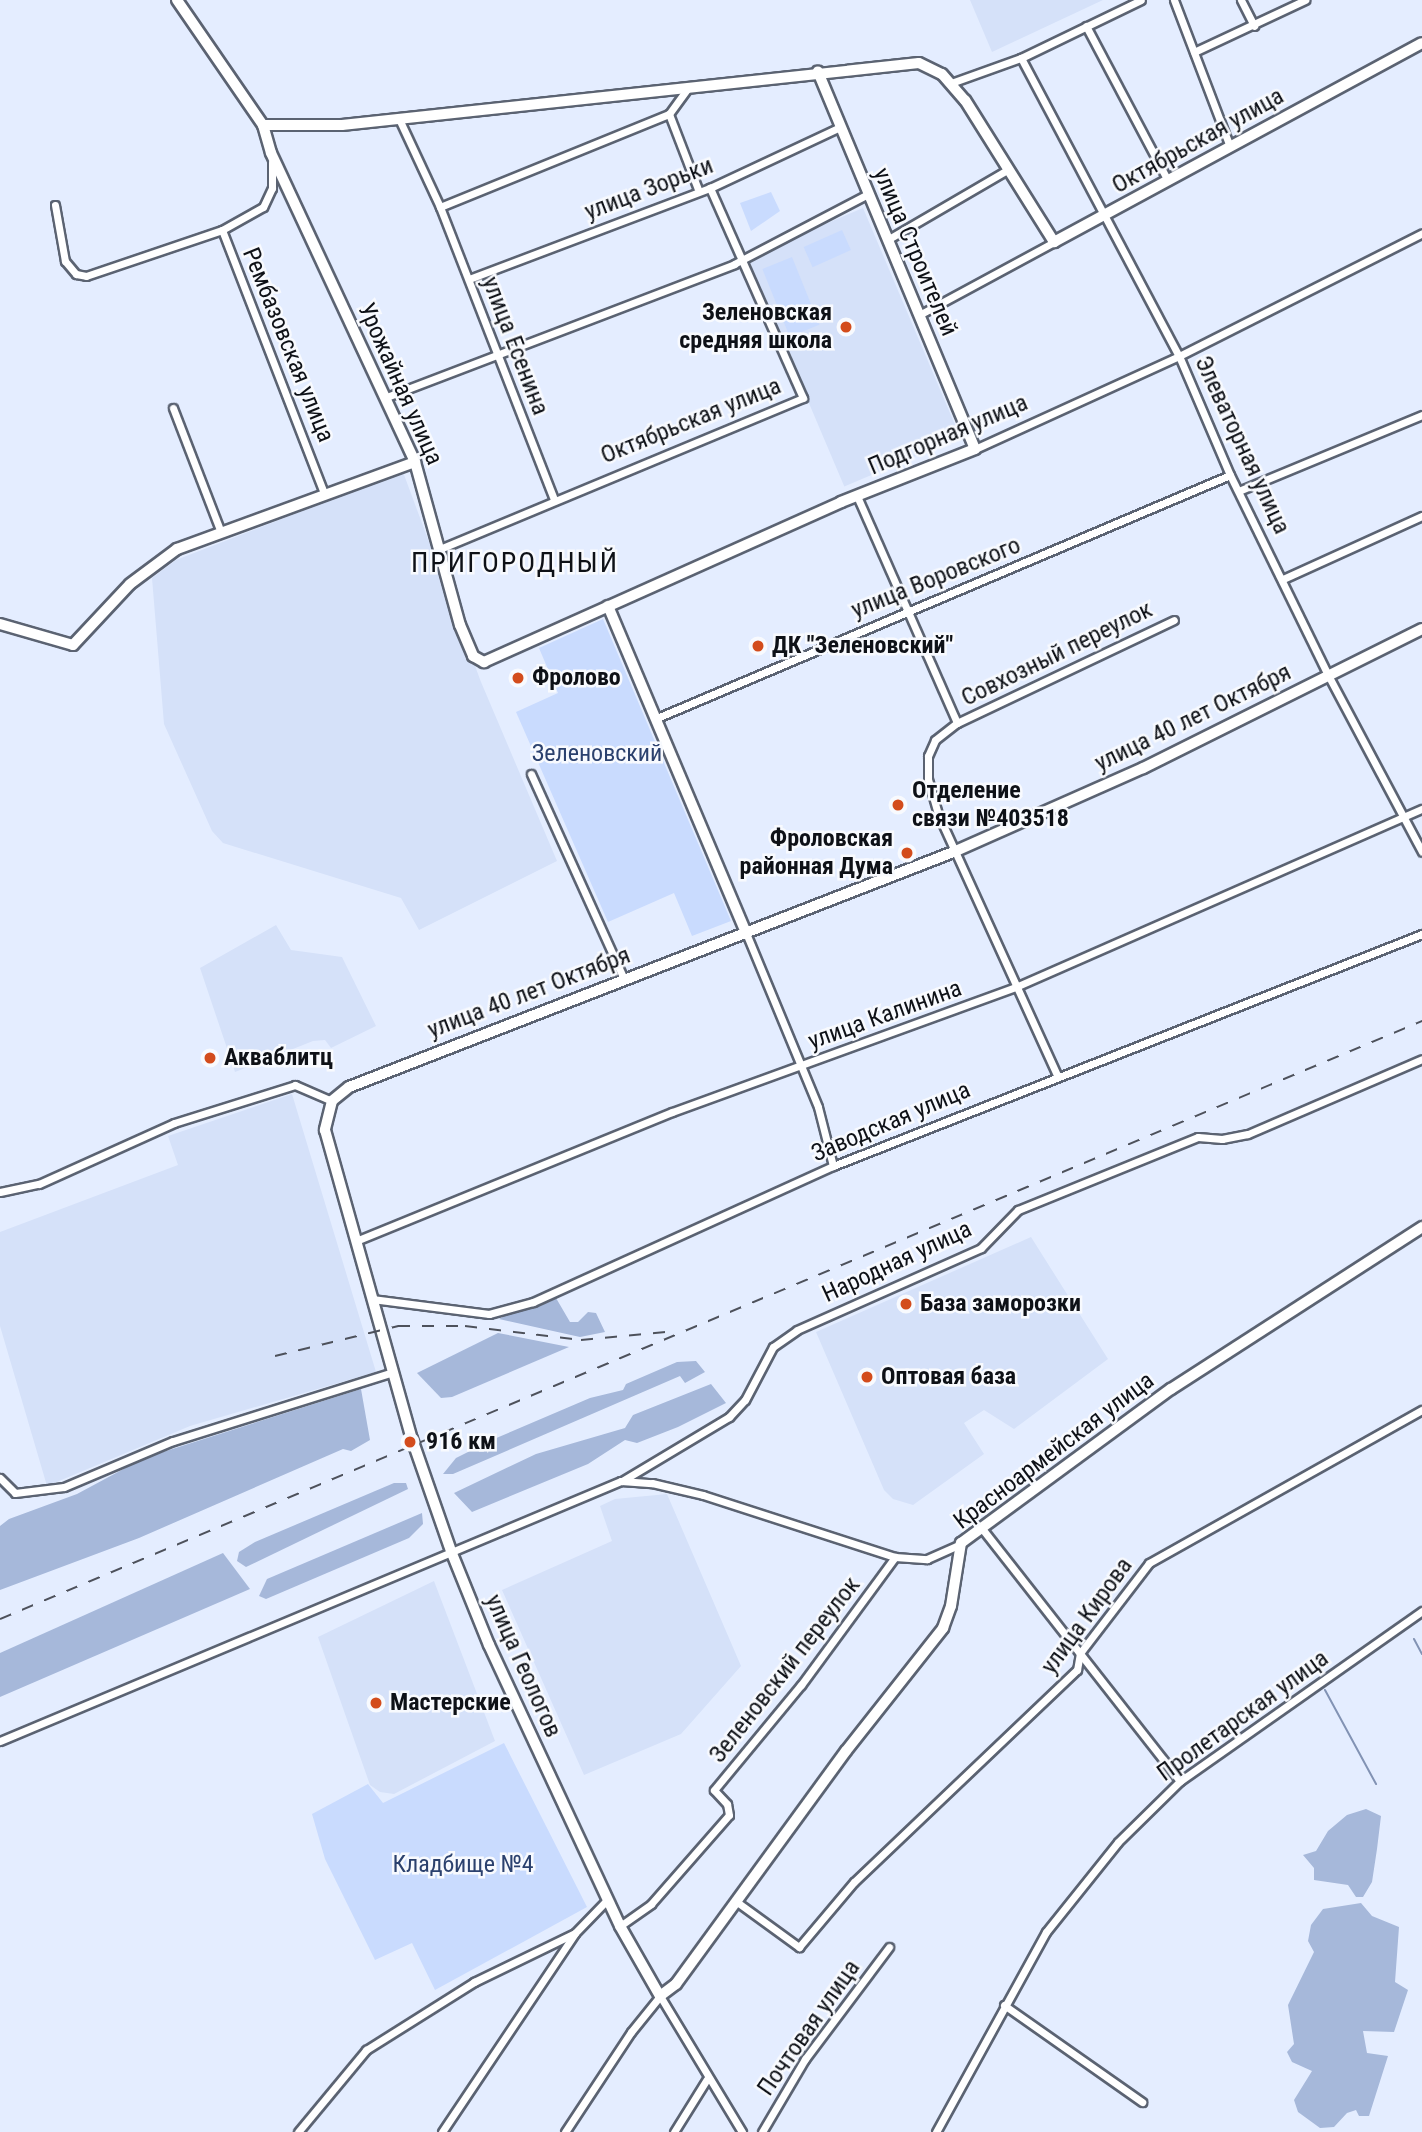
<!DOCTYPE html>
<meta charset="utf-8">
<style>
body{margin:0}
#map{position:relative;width:1422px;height:2132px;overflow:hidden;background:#e4edff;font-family:"Roboto Condensed",sans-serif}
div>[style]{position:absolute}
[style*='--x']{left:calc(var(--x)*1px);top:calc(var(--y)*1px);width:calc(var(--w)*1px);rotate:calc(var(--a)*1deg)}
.built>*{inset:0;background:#d5e1f9;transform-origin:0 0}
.green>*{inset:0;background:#c9dbfe;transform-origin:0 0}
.forest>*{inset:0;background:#a6b8da}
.stream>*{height:2px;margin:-1px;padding:0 1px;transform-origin:1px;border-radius:1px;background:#8293b4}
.roads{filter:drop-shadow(2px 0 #5b6372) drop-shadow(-2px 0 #5b6372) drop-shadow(0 2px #5b6372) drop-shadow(0 -2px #5b6372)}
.street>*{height:7px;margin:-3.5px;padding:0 3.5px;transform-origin:3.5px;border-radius:3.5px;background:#fff}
.secondary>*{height:10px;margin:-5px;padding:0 5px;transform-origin:5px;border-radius:5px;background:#fff}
.rail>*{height:2px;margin-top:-1px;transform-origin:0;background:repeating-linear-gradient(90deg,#4d515b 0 12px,transparent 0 24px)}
.dots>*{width:19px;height:19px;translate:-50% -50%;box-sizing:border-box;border:4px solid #f8fafe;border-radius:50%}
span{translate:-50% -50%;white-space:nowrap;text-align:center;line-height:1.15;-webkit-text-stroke:5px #f8fafe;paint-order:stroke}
.street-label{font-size:24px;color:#0e1117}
.poi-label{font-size:24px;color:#0e1117;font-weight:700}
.right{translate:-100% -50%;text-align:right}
.left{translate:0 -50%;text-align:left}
.park-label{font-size:24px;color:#2b416e}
.quarter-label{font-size:28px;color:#0e1117;letter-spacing:2px}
</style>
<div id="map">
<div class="built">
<div style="clip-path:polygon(970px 0,1103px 0,992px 52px)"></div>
<div style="left:863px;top:208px;width:249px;height:126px;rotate:67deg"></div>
<div style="clip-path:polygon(403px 472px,481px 682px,557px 861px,419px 930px,401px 898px,223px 843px,212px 831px,164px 724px,152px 578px,176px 560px)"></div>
<div style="clip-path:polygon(276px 925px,291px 950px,342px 957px,376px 1026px,331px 1048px,325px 1040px,313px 1041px,235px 1072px,200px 968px)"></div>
<div style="clip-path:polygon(292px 1094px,376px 1372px,190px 1426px,47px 1486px,0 1326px,0 1232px,178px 1165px,168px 1136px)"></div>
<div style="clip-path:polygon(1031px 1237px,1108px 1359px,1014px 1429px,984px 1410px,964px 1423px,984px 1454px,913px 1505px,893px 1499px,884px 1490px,816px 1332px)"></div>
<div style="clip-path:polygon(667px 1494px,741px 1666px,681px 1734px,584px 1775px,502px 1590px,612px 1541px,600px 1506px,615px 1499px)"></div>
<div style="clip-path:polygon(434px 1581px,495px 1741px,394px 1794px,380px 1792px,370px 1785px,318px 1637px)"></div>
</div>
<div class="green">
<div style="clip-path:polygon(771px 192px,780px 211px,751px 231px,740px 203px)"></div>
<div style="left:842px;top:230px;width:22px;height:42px;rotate:66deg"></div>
<div style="left:792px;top:257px;width:73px;height:32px;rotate:68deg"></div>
<div style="clip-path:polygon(603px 619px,731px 921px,692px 936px,674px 893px,608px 922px,516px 712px,558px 693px,539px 648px)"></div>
<div style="clip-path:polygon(504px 1743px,587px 1907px,435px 1990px,412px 1943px,375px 1960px,325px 1859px,312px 1814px,368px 1784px,383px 1803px)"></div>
</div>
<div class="forest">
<div style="clip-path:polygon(556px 1298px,570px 1322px,578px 1322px,588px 1312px,596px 1313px,605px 1332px,580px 1337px,499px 1319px,523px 1306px)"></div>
<div style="clip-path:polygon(498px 1333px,569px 1347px,452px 1397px,441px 1398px,417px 1373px)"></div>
<div style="clip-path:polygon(696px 1361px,705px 1372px,685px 1383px,680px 1376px,453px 1474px,443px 1474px,456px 1458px,494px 1439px,590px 1398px,623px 1390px,626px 1384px,677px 1362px)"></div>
<div style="clip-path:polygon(711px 1384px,726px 1403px,678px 1427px,637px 1443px,625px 1440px,588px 1464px,472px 1512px,454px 1493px,536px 1454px,625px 1428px,633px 1415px)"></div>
<div style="clip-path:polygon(361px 1389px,370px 1440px,351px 1451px,343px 1449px,139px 1538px,0 1590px,0 1526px,9px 1519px,77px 1494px,144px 1458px)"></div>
<div style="clip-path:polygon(394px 1483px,406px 1483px,408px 1489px,246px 1567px,237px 1561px,239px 1552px,255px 1542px)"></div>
<div style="clip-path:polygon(422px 1513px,423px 1524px,409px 1538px,266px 1599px,259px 1596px,267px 1579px)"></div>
<div style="clip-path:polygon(223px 1553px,250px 1589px,0 1697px,0 1653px)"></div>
<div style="clip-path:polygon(1366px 1809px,1381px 1816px,1377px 1849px,1372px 1882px,1363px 1897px,1356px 1897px,1348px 1885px,1314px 1880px,1314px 1868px,1303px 1855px,1316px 1851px,1328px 1831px,1347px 1815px)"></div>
<div style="clip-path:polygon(1361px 1903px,1372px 1916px,1399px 1927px,1395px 1982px,1408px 1990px,1394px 2032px,1363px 2031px,1367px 2053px,1388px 2056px,1369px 2116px,1359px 2116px,1356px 2110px,1347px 2113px,1334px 2127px,1320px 2128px,1298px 2112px,1294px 2100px,1312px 2071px,1292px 2062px,1287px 2052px,1294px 2044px,1288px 2005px,1314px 1952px,1308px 1941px,1311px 1925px,1323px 1909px)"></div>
</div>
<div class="stream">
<div style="--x:1414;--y:1639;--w:17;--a:62"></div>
<div style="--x:1325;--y:1690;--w:107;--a:61.5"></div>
</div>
<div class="roads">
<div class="street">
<div style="--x:1174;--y:0;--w:157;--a:69.1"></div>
<div style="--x:1241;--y:0;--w:29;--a:63"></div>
<div style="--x:1086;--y:26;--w:175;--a:62.1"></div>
<div style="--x:1194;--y:52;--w:123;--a:-25.1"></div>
<div style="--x:1021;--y:58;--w:337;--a:62.1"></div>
<div style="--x:1179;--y:356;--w:129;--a:66.8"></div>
<div style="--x:1230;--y:475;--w:223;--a:63.9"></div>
<div style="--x:1328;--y:675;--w:200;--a:62"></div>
<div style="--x:951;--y:83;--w:74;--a:-19.7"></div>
<div style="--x:1021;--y:58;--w:133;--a:-25.8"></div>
<div style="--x:669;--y:114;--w:80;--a:68.9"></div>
<div style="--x:399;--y:119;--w:97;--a:65"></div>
<div style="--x:440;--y:207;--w:313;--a:68.7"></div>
<div style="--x:272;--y:162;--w:26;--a:90"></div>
<div style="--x:272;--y:188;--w:21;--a:115"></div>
<div style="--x:263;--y:207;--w:47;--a:150.7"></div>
<div style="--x:222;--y:230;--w:282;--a:68.8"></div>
<div style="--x:55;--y:205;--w:57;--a:79.9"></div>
<div style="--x:65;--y:261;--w:17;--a:50"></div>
<div style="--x:76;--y:274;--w:10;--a:11"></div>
<div style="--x:86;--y:276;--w:144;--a:-18.7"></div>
<div style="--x:440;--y:207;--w:247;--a:-22.1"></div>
<div style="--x:669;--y:114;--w:32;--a:-54"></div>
<div style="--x:887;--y:240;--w:141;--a:-30.2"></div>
<div style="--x:469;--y:279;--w:258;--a:-20.7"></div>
<div style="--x:710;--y:188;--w:144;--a:-25.1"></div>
<div style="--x:919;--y:315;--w:153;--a:-28.4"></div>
<div style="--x:384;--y:398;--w:375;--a:-20.9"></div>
<div style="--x:734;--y:264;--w:151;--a:-27.6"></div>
<div style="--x:173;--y:408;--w:131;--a:68.9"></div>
<div style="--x:975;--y:449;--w:224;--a:-24.5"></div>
<div style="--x:1179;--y:356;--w:272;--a:-26.8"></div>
<div style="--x:1241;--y:490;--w:196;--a:-22.5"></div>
<div style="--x:857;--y:496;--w:248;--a:66.2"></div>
<div style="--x:440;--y:549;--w:393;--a:-22.6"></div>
<div style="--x:803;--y:398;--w:230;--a:-113.9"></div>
<div style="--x:1283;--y:579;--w:153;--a:-24.4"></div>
<div style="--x:657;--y:718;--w:622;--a:-22.98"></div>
<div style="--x:531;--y:774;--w:225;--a:65.6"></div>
<div style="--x:746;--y:933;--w:188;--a:67.5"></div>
<div style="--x:818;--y:1107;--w:61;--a:75.7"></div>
<div style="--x:1057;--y:1075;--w:287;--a:-114.5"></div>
<div style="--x:938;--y:814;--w:36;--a:-106"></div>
<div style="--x:928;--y:779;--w:23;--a:-90"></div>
<div style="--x:928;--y:756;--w:17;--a:-66"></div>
<div style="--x:935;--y:740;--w:28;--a:-38"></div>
<div style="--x:957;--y:723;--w:240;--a:-25.4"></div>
<div style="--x:0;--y:1192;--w:40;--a:-12"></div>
<div style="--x:39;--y:1184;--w:148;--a:-24.3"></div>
<div style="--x:174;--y:1123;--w:127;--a:-17.4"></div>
<div style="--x:295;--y:1085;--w:40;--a:23.4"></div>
<div style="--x:356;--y:1241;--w:341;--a:-22.2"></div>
<div style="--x:672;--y:1112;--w:368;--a:-20"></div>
<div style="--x:1018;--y:986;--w:441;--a:-23.7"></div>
<div style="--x:372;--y:1299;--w:118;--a:7.3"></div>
<div style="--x:489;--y:1314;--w:46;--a:-15.3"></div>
<div style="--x:533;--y:1302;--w:329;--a:-24.4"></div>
<div style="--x:833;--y:1166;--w:633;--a:-21.5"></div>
<div style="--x:0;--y:1478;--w:21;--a:45"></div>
<div style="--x:15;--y:1493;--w:49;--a:-7"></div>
<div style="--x:64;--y:1487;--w:118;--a:-22.9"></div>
<div style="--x:173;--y:1441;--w:231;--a:-17.4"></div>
<div style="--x:622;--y:1481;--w:125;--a:-30.9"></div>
<div style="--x:729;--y:1417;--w:23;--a:-47"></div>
<div style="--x:745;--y:1400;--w:60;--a:-62.2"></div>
<div style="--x:773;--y:1347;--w:29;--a:-35"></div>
<div style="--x:797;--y:1330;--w:201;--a:-24"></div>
<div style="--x:981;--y:1248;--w:53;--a:-45.8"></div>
<div style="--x:1018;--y:1210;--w:194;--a:-22.1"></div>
<div style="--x:1198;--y:1137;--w:24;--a:5"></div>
<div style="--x:1222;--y:1139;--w:26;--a:-11"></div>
<div style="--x:1248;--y:1134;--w:189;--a:-23.3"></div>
<div style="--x:980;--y:1526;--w:324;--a:51.9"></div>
<div style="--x:0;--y:1741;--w:673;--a:-22.72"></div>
<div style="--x:621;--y:1481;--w:31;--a:4"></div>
<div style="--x:652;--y:1483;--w:52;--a:13.2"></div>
<div style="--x:703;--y:1495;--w:202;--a:17.9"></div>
<div style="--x:895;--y:1557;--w:32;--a:4"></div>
<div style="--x:927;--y:1559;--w:36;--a:-24"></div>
<div style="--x:737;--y:1902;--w:77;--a:36"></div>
<div style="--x:799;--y:1947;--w:85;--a:-49.8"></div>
<div style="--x:854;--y:1882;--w:308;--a:-43.6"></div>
<div style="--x:1077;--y:1670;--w:17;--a:-80"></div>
<div style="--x:1080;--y:1653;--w:113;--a:-52.5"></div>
<div style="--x:1149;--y:1563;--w:313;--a:-29.3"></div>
<div style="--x:620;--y:1926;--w:38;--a:-35"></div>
<div style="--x:651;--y:1904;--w:118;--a:-48.8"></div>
<div style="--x:729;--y:1815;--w:11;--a:-100"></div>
<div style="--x:727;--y:1804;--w:19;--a:-133"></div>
<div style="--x:714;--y:1790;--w:136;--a:-50.4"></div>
<div style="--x:801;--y:1685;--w:159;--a:-53.7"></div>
<div style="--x:1004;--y:2005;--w:169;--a:35.1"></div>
<div style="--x:298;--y:2132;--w:107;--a:-50.3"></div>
<div style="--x:366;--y:2050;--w:128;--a:-32.2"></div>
<div style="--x:474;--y:1982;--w:112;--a:-25.9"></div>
<div style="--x:442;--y:2132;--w:239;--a:-56.2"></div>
<div style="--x:575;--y:1933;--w:47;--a:-45.9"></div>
<div style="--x:565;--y:2132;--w:120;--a:-56.6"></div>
<div style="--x:631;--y:2032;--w:46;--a:-51.1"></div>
<div style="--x:660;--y:1996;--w:159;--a:58.9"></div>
<div style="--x:674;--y:2132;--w:62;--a:-58.1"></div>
<div style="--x:762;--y:2132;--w:85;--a:-59.5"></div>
<div style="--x:805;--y:2059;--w:140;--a:-53.1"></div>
<div style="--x:936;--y:2132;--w:228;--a:-61.2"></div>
<div style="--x:1046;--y:1932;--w:115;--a:-51.3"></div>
<div style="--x:1118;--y:1842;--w:87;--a:-44.5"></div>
<div style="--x:1180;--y:1781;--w:296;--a:-35.1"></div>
</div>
<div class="secondary">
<div style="--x:177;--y:0;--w:152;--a:55.5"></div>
<div style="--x:263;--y:125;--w:79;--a:0"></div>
<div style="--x:342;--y:125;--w:580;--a:-6.13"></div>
<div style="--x:919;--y:63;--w:25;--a:26"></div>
<div style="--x:942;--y:74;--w:35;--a:49"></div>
<div style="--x:965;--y:100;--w:168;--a:57.9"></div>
<div style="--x:1054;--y:242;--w:418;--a:-28.4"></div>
<div style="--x:263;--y:125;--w:29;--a:74"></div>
<div style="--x:271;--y:153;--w:341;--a:65"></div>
<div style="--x:415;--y:462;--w:169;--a:74.6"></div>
<div style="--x:460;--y:625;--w:34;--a:67"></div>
<div style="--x:473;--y:656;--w:13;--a:29"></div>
<div style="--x:484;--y:662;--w:391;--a:-24.1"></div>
<div style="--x:841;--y:502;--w:144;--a:-21.6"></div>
<div style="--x:975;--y:449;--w:409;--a:-112.6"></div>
<div style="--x:608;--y:606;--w:355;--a:67.1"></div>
<div style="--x:0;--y:624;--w:76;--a:16"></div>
<div style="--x:73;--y:645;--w:83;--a:-46.9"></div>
<div style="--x:130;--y:584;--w:59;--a:-36.7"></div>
<div style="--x:177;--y:549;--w:253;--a:-20.1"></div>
<div style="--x:1422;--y:629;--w:312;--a:153.5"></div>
<div style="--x:1143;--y:768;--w:205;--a:156.1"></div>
<div style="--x:956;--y:851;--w:651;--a:158.75"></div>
<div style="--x:349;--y:1087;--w:22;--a:141"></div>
<div style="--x:332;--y:1101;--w:30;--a:104"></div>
<div style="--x:325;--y:1130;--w:321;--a:74.3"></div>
<div style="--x:412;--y:1439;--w:119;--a:70.8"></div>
<div style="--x:451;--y:1551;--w:101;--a:68"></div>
<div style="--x:489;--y:1645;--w:310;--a:65"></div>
<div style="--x:620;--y:1926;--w:81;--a:60.3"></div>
<div style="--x:660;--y:1996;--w:20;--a:-37"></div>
<div style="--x:676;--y:1984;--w:288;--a:-53.9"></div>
<div style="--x:846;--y:1751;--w:157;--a:-51.7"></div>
<div style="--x:943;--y:1628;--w:23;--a:-70"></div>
<div style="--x:951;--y:1606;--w:64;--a:-81"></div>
<div style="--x:961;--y:1543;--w:260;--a:-36.3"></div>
<div style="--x:1171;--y:1389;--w:299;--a:-32.8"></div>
</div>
</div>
<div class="rail">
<div style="--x:275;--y:1356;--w:127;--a:-13.7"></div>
<div style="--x:398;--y:1326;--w:67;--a:0"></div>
<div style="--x:465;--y:1326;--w:117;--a:6.9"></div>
<div style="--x:581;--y:1340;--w:85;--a:-5.4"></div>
<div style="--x:0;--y:1619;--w:1543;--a:-22.81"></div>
</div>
<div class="dots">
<div style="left:846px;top:327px;background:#d34c1c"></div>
<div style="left:758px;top:646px;background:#d34c1c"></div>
<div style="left:518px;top:678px;background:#d34c1c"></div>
<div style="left:898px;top:805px;background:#d34c1c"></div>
<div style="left:907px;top:853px;background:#d34c1c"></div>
<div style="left:210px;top:1058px;background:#d34c1c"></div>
<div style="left:906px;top:1304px;background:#d34c1c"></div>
<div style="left:867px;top:1377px;background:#d34c1c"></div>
<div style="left:410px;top:1442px;background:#d34c1c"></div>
<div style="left:376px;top:1703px;background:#d34c1c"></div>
</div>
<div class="street-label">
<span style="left:1198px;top:141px;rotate:-29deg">Октябрьская улица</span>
<span style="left:649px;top:189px;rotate:-21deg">улица Зорьки</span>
<span style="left:915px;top:252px;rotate:67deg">улица Строителей</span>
<span style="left:288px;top:345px;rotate:68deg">Рембазовская улица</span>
<span style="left:515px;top:346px;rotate:69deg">улица Есенина</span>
<span style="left:400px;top:384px;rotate:66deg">Урожайная улица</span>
<span style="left:691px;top:421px;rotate:-22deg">Октябрьская улица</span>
<span style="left:948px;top:435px;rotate:-23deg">Подгорная улица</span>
<span style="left:1242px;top:445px;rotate:65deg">Элеваторная улица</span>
<span style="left:936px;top:578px;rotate:-22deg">улица Воровского</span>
<span style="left:1057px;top:654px;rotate:-26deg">Совхозный переулок</span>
<span style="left:1193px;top:718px;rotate:-26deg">улица 40 лет Октября</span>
<span style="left:529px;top:993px;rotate:-21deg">улица 40 лет Октября</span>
<span style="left:885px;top:1015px;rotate:-20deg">улица Калинина</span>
<span style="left:891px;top:1122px;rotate:-23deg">Заводская улица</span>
<span style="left:897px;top:1262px;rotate:-25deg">Народная улица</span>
<span style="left:1054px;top:1451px;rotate:-37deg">Красноармейская улица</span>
<span style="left:1087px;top:1616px;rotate:-54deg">улица Кирова</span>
<span style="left:523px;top:1666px;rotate:66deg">улица Геологов</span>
<span style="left:785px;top:1670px;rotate:-52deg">Зеленовский переулок</span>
<span style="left:1243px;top:1716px;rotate:-36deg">Пролетарская улица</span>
<span style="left:809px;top:2028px;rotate:-55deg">Почтовая улица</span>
</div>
<div class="poi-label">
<span class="right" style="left:832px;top:327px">Зеленовская<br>средняя школа</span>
<span class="left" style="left:772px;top:646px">ДК "Зеленовский"</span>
<span class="left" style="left:532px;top:678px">Фролово</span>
<span class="left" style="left:912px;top:805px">Отделение<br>связи №403518</span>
<span class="right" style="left:893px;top:853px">Фроловская<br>районная Дума</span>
<span class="left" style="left:224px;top:1058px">Акваблитц</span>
<span class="left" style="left:920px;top:1304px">База заморозки</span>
<span class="left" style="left:881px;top:1377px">Оптовая база</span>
<span class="left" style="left:426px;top:1442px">916 км</span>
<span class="left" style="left:390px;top:1703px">Мастерские</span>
</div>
<div class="park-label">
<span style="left:597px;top:754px">Зеленовский</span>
<span style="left:463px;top:1865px">Кладбище №4</span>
</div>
<div class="quarter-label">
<span style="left:515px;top:563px">ПРИГОРОДНЫЙ</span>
</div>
</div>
